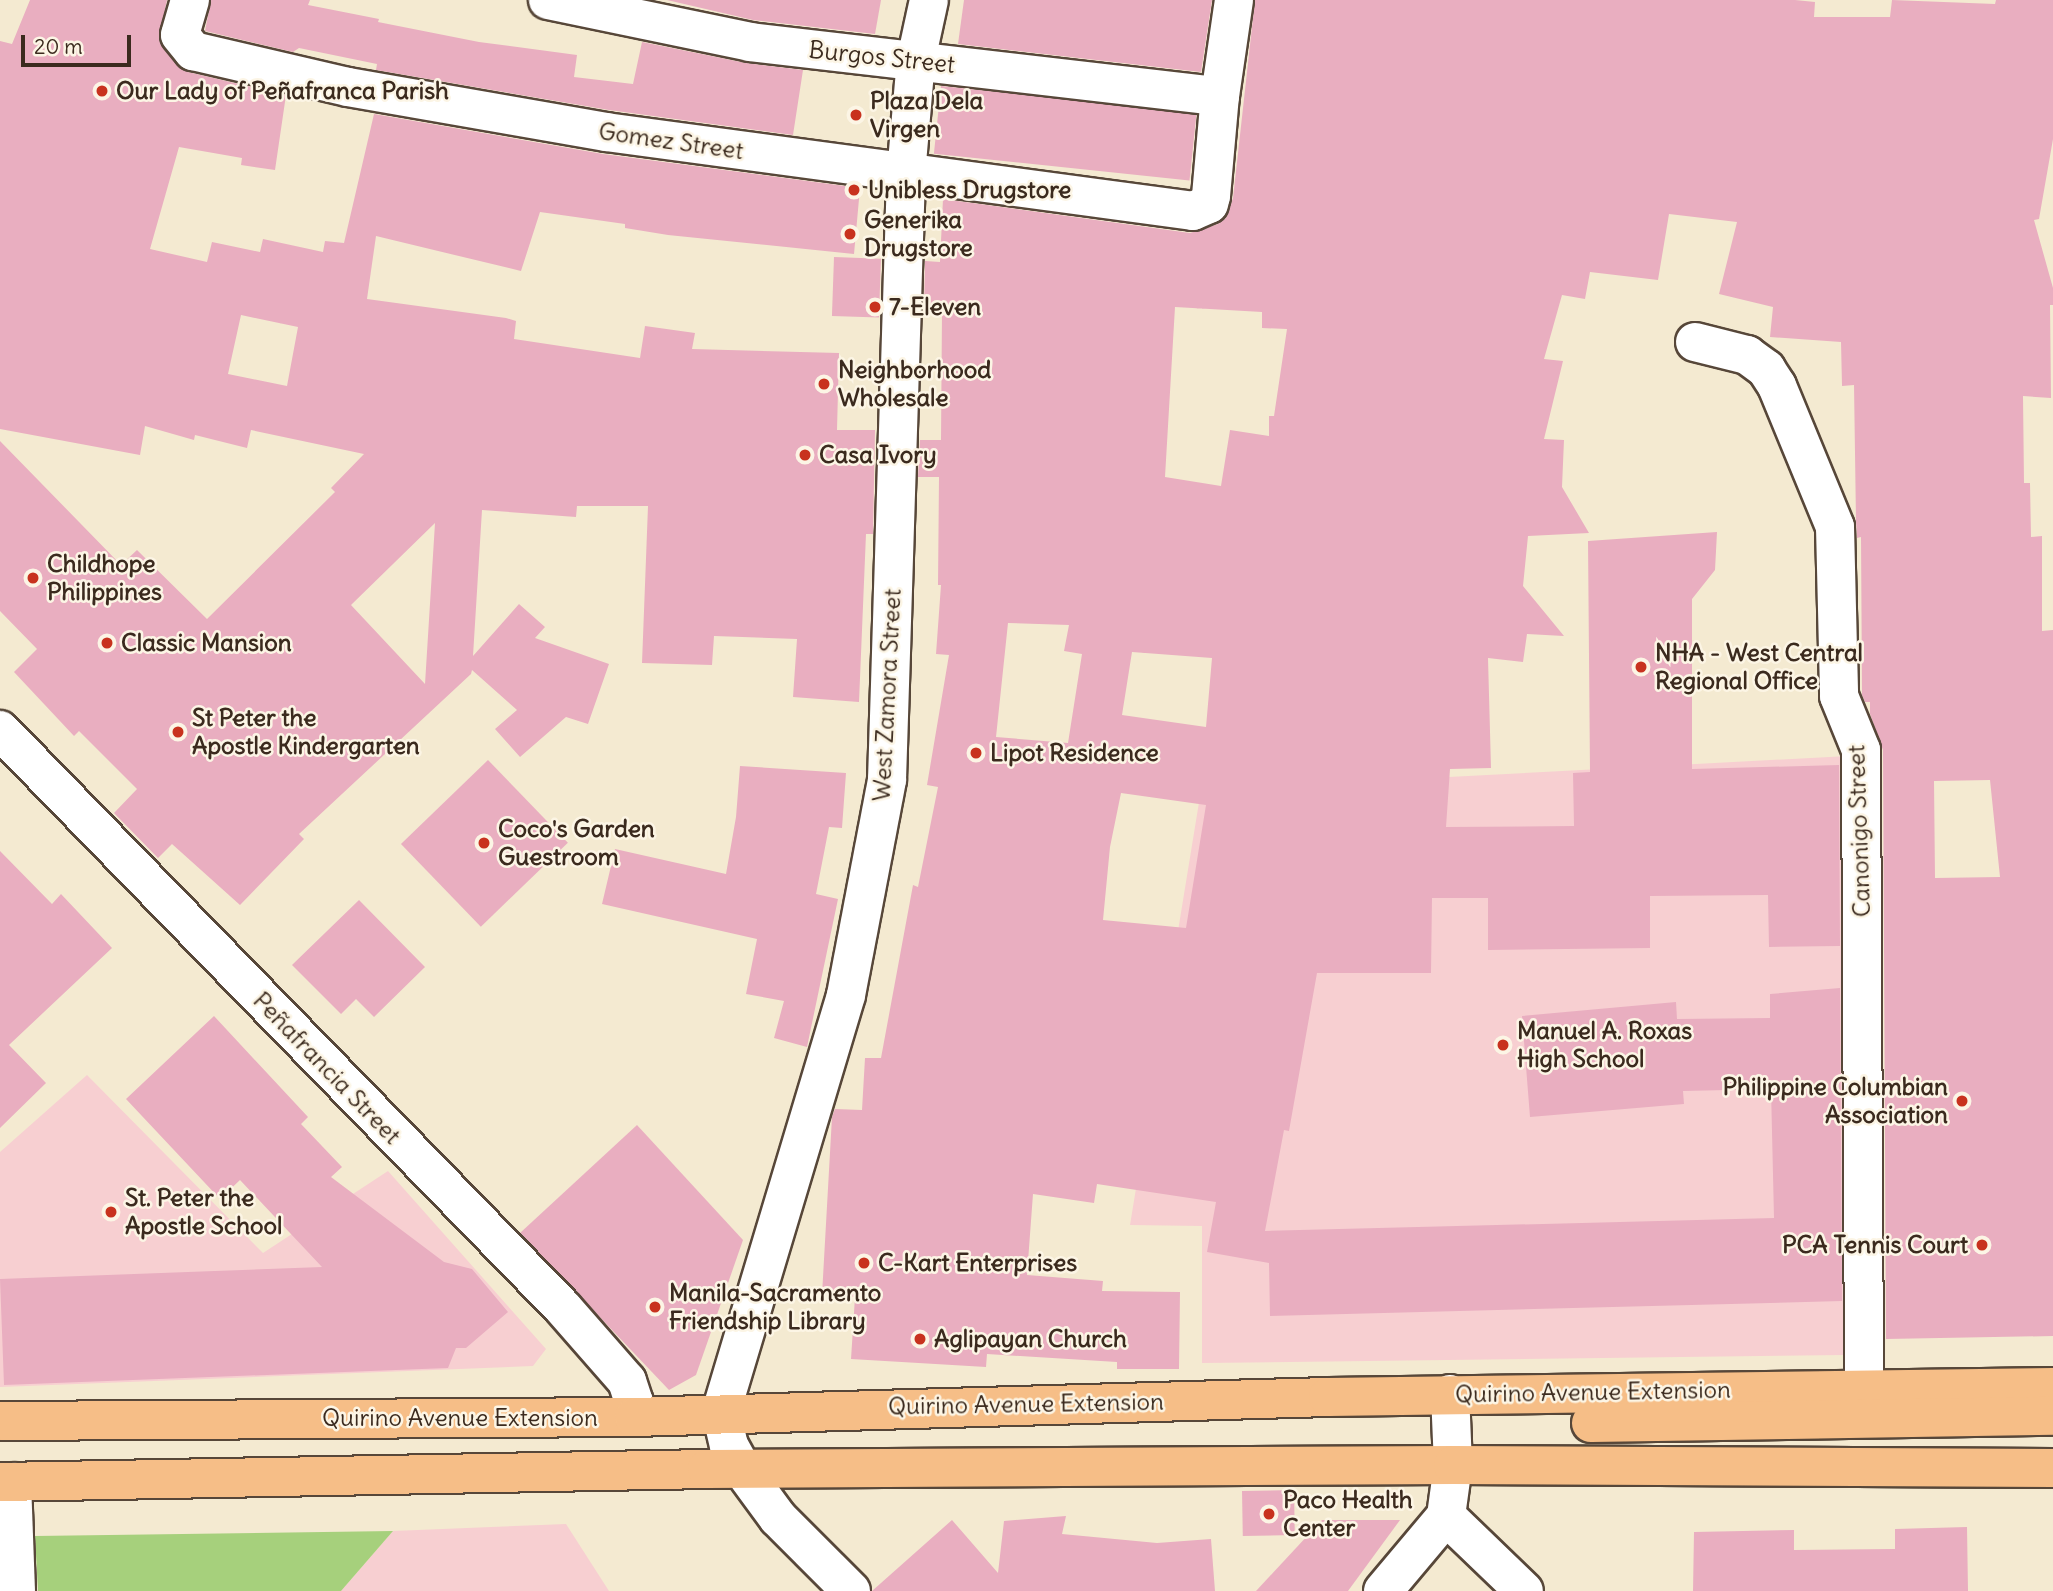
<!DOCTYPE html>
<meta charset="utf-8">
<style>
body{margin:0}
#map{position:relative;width:2053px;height:1591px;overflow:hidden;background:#f4ead1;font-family:Delius,sans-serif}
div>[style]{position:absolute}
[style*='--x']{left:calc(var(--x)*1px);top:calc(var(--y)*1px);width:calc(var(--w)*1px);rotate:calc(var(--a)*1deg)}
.built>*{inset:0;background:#f7cfd1}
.green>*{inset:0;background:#a6d07c}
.building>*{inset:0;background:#e9aec0;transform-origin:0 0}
.roads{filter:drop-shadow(2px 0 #574739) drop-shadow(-2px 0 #574739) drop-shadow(0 2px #574739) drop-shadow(0 -2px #574739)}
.minor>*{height:38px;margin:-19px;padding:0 19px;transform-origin:19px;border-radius:19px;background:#fff}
.major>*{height:38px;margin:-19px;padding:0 19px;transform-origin:19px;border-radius:19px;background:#f6be87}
.highway>*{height:38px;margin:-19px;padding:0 19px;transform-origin:19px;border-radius:19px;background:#f6be87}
.dots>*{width:19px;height:19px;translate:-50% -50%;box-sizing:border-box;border:4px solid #fcf5e5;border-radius:50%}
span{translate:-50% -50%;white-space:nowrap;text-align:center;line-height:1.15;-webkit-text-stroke:5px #fcf5e5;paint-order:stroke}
.street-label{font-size:24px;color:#3b2a1e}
.poi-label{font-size:24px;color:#3b2a1e;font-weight:700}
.left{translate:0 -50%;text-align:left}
.right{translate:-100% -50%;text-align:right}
.scale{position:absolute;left:21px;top:35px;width:110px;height:32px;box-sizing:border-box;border:4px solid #3b2a1e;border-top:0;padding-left:9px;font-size:21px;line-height:24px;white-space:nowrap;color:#3b2a1e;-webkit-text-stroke:5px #fcf5e5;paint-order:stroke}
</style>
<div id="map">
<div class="built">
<div style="clip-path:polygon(1848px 756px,1844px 1355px,1202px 1363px,1202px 1226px,1130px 1225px,1201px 790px)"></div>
<div style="clip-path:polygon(87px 1075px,263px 1253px,388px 1171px,546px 1349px,533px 1366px,0 1387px,0 1152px)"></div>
<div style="clip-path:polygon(566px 1524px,609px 1591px,341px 1591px,393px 1531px)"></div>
</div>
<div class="green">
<div style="clip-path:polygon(393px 1531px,341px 1591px,38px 1591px,35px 1536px)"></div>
</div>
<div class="building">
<div style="clip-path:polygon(evenodd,30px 0,167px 0,159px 39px,177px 65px,188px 72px,286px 95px,275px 170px,241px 165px,242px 158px,179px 147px,150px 249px,207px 262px,212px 242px,260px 252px,263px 239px,323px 252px,325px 241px,344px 243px,374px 114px,603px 154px,860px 188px,854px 254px,668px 235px,625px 228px,625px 224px,540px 212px,521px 271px,376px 236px,367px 299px,506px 318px,516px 321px,514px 339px,640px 358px,645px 326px,695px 333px,692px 349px,839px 353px,837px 430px,875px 430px,873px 534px,866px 534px,859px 702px,793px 697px,797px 639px,714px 636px,712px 665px,642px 663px,648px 506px,577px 506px,576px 517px,482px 510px,473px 656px,519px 604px,545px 627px,535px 638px,609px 664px,588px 724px,566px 717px,520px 757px,495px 729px,517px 710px,472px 670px,471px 674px,299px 834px,304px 839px,240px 905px,172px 844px,158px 858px,114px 813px,137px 789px,79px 731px,74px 736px,14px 672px,37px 649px,0 611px,0 441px,121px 565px,137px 550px,207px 619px,335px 492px,331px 488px,364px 454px,251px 430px,247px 448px,195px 435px,194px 440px,145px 426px,140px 455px,0 429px,0 41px,12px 44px,30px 0,241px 315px,298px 327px,287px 386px,228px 374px,241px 315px,30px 0,435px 523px,425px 684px,351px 605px,435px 523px)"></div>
<div style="clip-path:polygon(211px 0,310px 0,308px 5px,379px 19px,378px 22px,479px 42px,577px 55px,574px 77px,633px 84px,642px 42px,746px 63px,803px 70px,793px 135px,609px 110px,376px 70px,377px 64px,299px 48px,293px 52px,205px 31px)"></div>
<div style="clip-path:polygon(667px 0,881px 0,875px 34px,753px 20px)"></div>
<div style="clip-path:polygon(964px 0,1212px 0,1201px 72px,958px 44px)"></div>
<div style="clip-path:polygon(evenodd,1255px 0,1795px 0,1815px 2px,1814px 17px,1890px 17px,1892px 0,1995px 4px,1996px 0,2053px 0,2053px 139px,2039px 219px,2034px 220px,2053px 288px,2053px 305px,2050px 305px,2051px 398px,2023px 396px,2024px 483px,2030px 483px,2031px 537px,2042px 536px,2042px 631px,2053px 630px,2053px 1336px,1886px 1339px,1883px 750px,1870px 714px,1870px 702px,1865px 702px,1862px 695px,1861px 537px,1857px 538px,1856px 521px,1854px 385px,1842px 386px,1841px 342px,1770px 337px,1773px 307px,1719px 294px,1737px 222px,1669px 214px,1658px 280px,1590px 272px,1585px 299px,1562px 295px,1544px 359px,1563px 361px,1544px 439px,1564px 440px,1562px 487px,1589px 533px,1528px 536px,1523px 586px,1564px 636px,1527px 634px,1523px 662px,1488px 658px,1491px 768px,1450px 769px,1446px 827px,1574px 826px,1573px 773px,1590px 772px,1588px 541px,1717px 532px,1715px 570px,1692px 599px,1692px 769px,1839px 765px,1840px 946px,1769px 947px,1768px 895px,1650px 896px,1650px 948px,1488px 950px,1488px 898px,1432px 898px,1431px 973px,1317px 973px,1289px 1131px,1284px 1130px,1265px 1231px,1774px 1218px,1771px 1089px,1683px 1091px,1684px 1104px,1530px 1117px,1522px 1016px,1676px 1002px,1677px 1019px,1770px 1018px,1770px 994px,1840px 988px,1842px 1301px,1270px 1316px,1269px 1263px,1207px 1252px,1216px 1202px,1097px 1184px,1094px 1203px,1033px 1194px,1027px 1275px,1103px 1281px,1102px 1291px,1180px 1292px,1179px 1369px,1117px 1369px,1117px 1362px,987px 1354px,986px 1367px,851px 1359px,855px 1297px,822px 1295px,832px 1117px,835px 1109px,862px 1110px,865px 1058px,881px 1058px,913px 885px,918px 887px,938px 787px,927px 785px,949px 655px,936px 654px,941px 585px,938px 585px,939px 477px,918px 477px,920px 440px,941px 440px,942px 312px,924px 311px,925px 261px,940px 262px,943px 199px,1190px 233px,1218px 224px,1226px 218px,1233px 198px,1255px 0,1175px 307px,1262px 312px,1262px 328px,1287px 329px,1274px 416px,1269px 416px,1269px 436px,1230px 430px,1221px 486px,1165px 477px,1175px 307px,1255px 0,1008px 623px,1069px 625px,1064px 651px,1082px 654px,1068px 743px,996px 737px,1008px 623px,1255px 0,1132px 652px,1212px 658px,1206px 727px,1122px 715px,1132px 652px,1255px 0,1990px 780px,2000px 877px,1935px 878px,1934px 781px,1990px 780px,1255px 0,1121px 793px,1206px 805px,1186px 928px,1103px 920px,1110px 847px,1121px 793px)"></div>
<div style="left:941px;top:86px;width:257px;height:68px;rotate:6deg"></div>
<div style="left:834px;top:257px;width:47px;height:59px;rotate:2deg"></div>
<div style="left:488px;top:760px;width:115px;height:121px;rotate:46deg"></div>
<div style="clip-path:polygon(740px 766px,846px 773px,842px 828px,829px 827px,816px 894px,838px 899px,807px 1047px,774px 1038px,784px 1001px,746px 994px,757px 939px,602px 904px,615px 849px,726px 874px,736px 817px)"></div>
<div style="clip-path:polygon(0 851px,52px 904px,61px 894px,112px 948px,9px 1045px,46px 1083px,0 1128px)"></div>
<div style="clip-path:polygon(359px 900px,425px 967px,374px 1017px,356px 999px,341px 1014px,292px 965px)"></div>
<div style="clip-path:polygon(214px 1016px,308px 1117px,301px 1124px,342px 1167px,331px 1177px,444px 1262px,472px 1269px,508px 1312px,466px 1348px,456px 1348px,448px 1368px,4px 1385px,0 1279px,322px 1267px,240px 1180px,220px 1199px,126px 1099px)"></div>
<div style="clip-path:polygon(637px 1125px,743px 1240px,696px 1375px,669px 1390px,520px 1233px)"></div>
<div style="left:1294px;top:1490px;width:45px;height:52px;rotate:89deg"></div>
<div style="clip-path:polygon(1066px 1516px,1062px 1534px,1157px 1543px,1211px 1539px,1215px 1591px,872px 1591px,952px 1520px,998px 1573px,1004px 1521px)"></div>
<div style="clip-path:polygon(1322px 1520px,1400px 1520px,1348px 1591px,1256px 1591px)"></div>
<div style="clip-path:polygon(1967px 1527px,1968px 1591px,1693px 1591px,1694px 1532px,1794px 1530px,1794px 1550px,1895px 1549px,1895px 1529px)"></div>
</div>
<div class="roads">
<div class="minor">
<div style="--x:190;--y:0;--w:36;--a:106"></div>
<div style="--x:180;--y:35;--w:21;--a:51"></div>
<div style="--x:193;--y:51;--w:159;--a:13.1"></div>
<div style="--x:348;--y:87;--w:262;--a:9.9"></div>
<div style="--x:606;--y:132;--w:592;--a:7.66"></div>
<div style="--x:1193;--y:211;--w:17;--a:-24"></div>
<div style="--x:1209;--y:204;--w:8;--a:-76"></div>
<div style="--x:1211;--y:196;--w:100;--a:-84.9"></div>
<div style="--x:1220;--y:96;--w:97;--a:-81.7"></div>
<div style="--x:548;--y:0;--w:206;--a:11.7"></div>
<div style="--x:750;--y:42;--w:473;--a:6.6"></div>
<div style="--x:1695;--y:342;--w:54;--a:14"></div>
<div style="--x:1747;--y:355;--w:24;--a:36"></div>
<div style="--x:1766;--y:369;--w:20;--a:57"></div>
<div style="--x:1777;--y:386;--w:152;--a:67.6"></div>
<div style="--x:1835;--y:527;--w:169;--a:88.6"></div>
<div style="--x:1839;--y:696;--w:58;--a:67.8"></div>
<div style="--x:1861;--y:750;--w:638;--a:89.73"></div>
<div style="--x:0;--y:730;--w:807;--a:45.75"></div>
<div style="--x:563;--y:1308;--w:97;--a:48.8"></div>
<div style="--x:627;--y:1381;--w:22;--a:72"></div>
<div style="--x:634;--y:1402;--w:15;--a:90"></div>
<div style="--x:12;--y:1482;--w:109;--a:87.9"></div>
<div style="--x:1446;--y:1516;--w:108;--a:43.9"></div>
<div style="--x:851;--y:1591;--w:103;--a:-135"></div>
<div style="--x:778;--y:1518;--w:61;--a:-126.3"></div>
<div style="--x:742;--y:1469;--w:26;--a:-119"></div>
<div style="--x:729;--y:1446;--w:35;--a:-103"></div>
<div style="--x:721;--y:1412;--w:435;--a:-73.3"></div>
<div style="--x:846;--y:995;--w:219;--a:-79.2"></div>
<div style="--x:887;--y:780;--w:606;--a:-88.2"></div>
<div style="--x:906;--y:174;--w:114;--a:-85"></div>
<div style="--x:916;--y:60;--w:61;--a:-77.8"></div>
<div style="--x:1383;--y:1591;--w:98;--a:-50"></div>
<div style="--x:1446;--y:1516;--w:51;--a:-82.2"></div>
<div style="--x:1453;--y:1465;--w:71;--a:-92.4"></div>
</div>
<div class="major">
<div style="--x:0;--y:1421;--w:634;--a:-0.36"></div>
<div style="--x:634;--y:1417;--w:694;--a:-1.65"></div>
<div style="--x:1328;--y:1397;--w:725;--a:-0.79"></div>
<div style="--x:0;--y:1482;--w:707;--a:-1.05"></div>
<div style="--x:707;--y:1469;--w:746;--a:-0.31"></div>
<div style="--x:1453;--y:1465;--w:600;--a:0.29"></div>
</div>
<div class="highway">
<div style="--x:1591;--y:1423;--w:462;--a:-0.9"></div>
</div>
</div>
<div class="dots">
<div style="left:102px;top:91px;background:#c8321e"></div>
<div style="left:856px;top:115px;background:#c8321e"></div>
<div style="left:854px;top:190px;background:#c8321e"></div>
<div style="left:850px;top:234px;background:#c8321e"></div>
<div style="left:875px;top:307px;background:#c8321e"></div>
<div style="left:824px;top:384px;background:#c8321e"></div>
<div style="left:805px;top:455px;background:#c8321e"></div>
<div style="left:33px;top:578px;background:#c8321e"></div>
<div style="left:107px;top:643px;background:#c8321e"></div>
<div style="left:1641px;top:667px;background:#c8321e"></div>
<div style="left:178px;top:732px;background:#c8321e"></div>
<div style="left:976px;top:753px;background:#c8321e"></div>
<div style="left:484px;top:843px;background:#c8321e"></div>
<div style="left:1503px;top:1045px;background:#c8321e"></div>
<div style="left:1962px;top:1101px;background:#c8321e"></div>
<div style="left:111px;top:1212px;background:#c8321e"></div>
<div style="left:1982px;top:1245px;background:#c8321e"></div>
<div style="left:864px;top:1263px;background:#c8321e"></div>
<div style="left:655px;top:1307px;background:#c8321e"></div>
<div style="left:920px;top:1339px;background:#c8321e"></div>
<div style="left:1269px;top:1514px;background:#c8321e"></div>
</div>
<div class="street-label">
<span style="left:882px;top:57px;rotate:6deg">Burgos Street</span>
<span style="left:671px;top:141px;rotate:8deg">Gomez Street</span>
<span style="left:887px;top:695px;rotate:-87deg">West Zamora Street</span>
<span style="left:1859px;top:831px;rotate:-92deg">Canonigo Street</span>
<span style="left:327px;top:1068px;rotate:46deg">Peñafrancia Street</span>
<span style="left:1593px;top:1392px;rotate:-1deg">Quirino Avenue Extension</span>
<span style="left:1026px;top:1404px;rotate:-1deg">Quirino Avenue Extension</span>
<span style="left:460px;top:1418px">Quirino Avenue Extension</span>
</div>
<div class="poi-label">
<span class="left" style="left:116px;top:91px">Our Lady of Peñafranca Parish</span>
<span class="left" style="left:870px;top:115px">Plaza Dela<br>Virgen</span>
<span class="left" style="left:868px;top:190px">Unibless Drugstore</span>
<span class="left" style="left:864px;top:234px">Generika<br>Drugstore</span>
<span class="left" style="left:889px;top:307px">7-Eleven</span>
<span class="left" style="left:838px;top:384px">Neighborhood<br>Wholesale</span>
<span class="left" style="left:819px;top:455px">Casa Ivory</span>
<span class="left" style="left:47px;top:578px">Childhope<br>Philippines</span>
<span class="left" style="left:121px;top:643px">Classic Mansion</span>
<span class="left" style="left:1655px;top:667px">NHA - West Central<br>Regional Office</span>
<span class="left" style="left:192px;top:732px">St Peter the<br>Apostle Kindergarten</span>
<span class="left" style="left:990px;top:753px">Lipot Residence</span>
<span class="left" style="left:498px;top:843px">Coco's Garden<br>Guestroom</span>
<span class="left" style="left:1517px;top:1045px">Manuel A. Roxas<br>High School</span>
<span class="right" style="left:1948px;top:1101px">Philippine Columbian<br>Association</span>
<span class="left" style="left:125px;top:1212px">St. Peter the<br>Apostle School</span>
<span class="right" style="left:1968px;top:1245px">PCA Tennis Court</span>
<span class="left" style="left:878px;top:1263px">C-Kart Enterprises</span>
<span class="left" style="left:669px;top:1307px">Manila-Sacramento<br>Friendship Library</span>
<span class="left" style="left:934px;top:1339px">Aglipayan Church</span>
<span class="left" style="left:1283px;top:1514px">Paco Health<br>Center</span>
</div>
<div class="scale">20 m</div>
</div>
